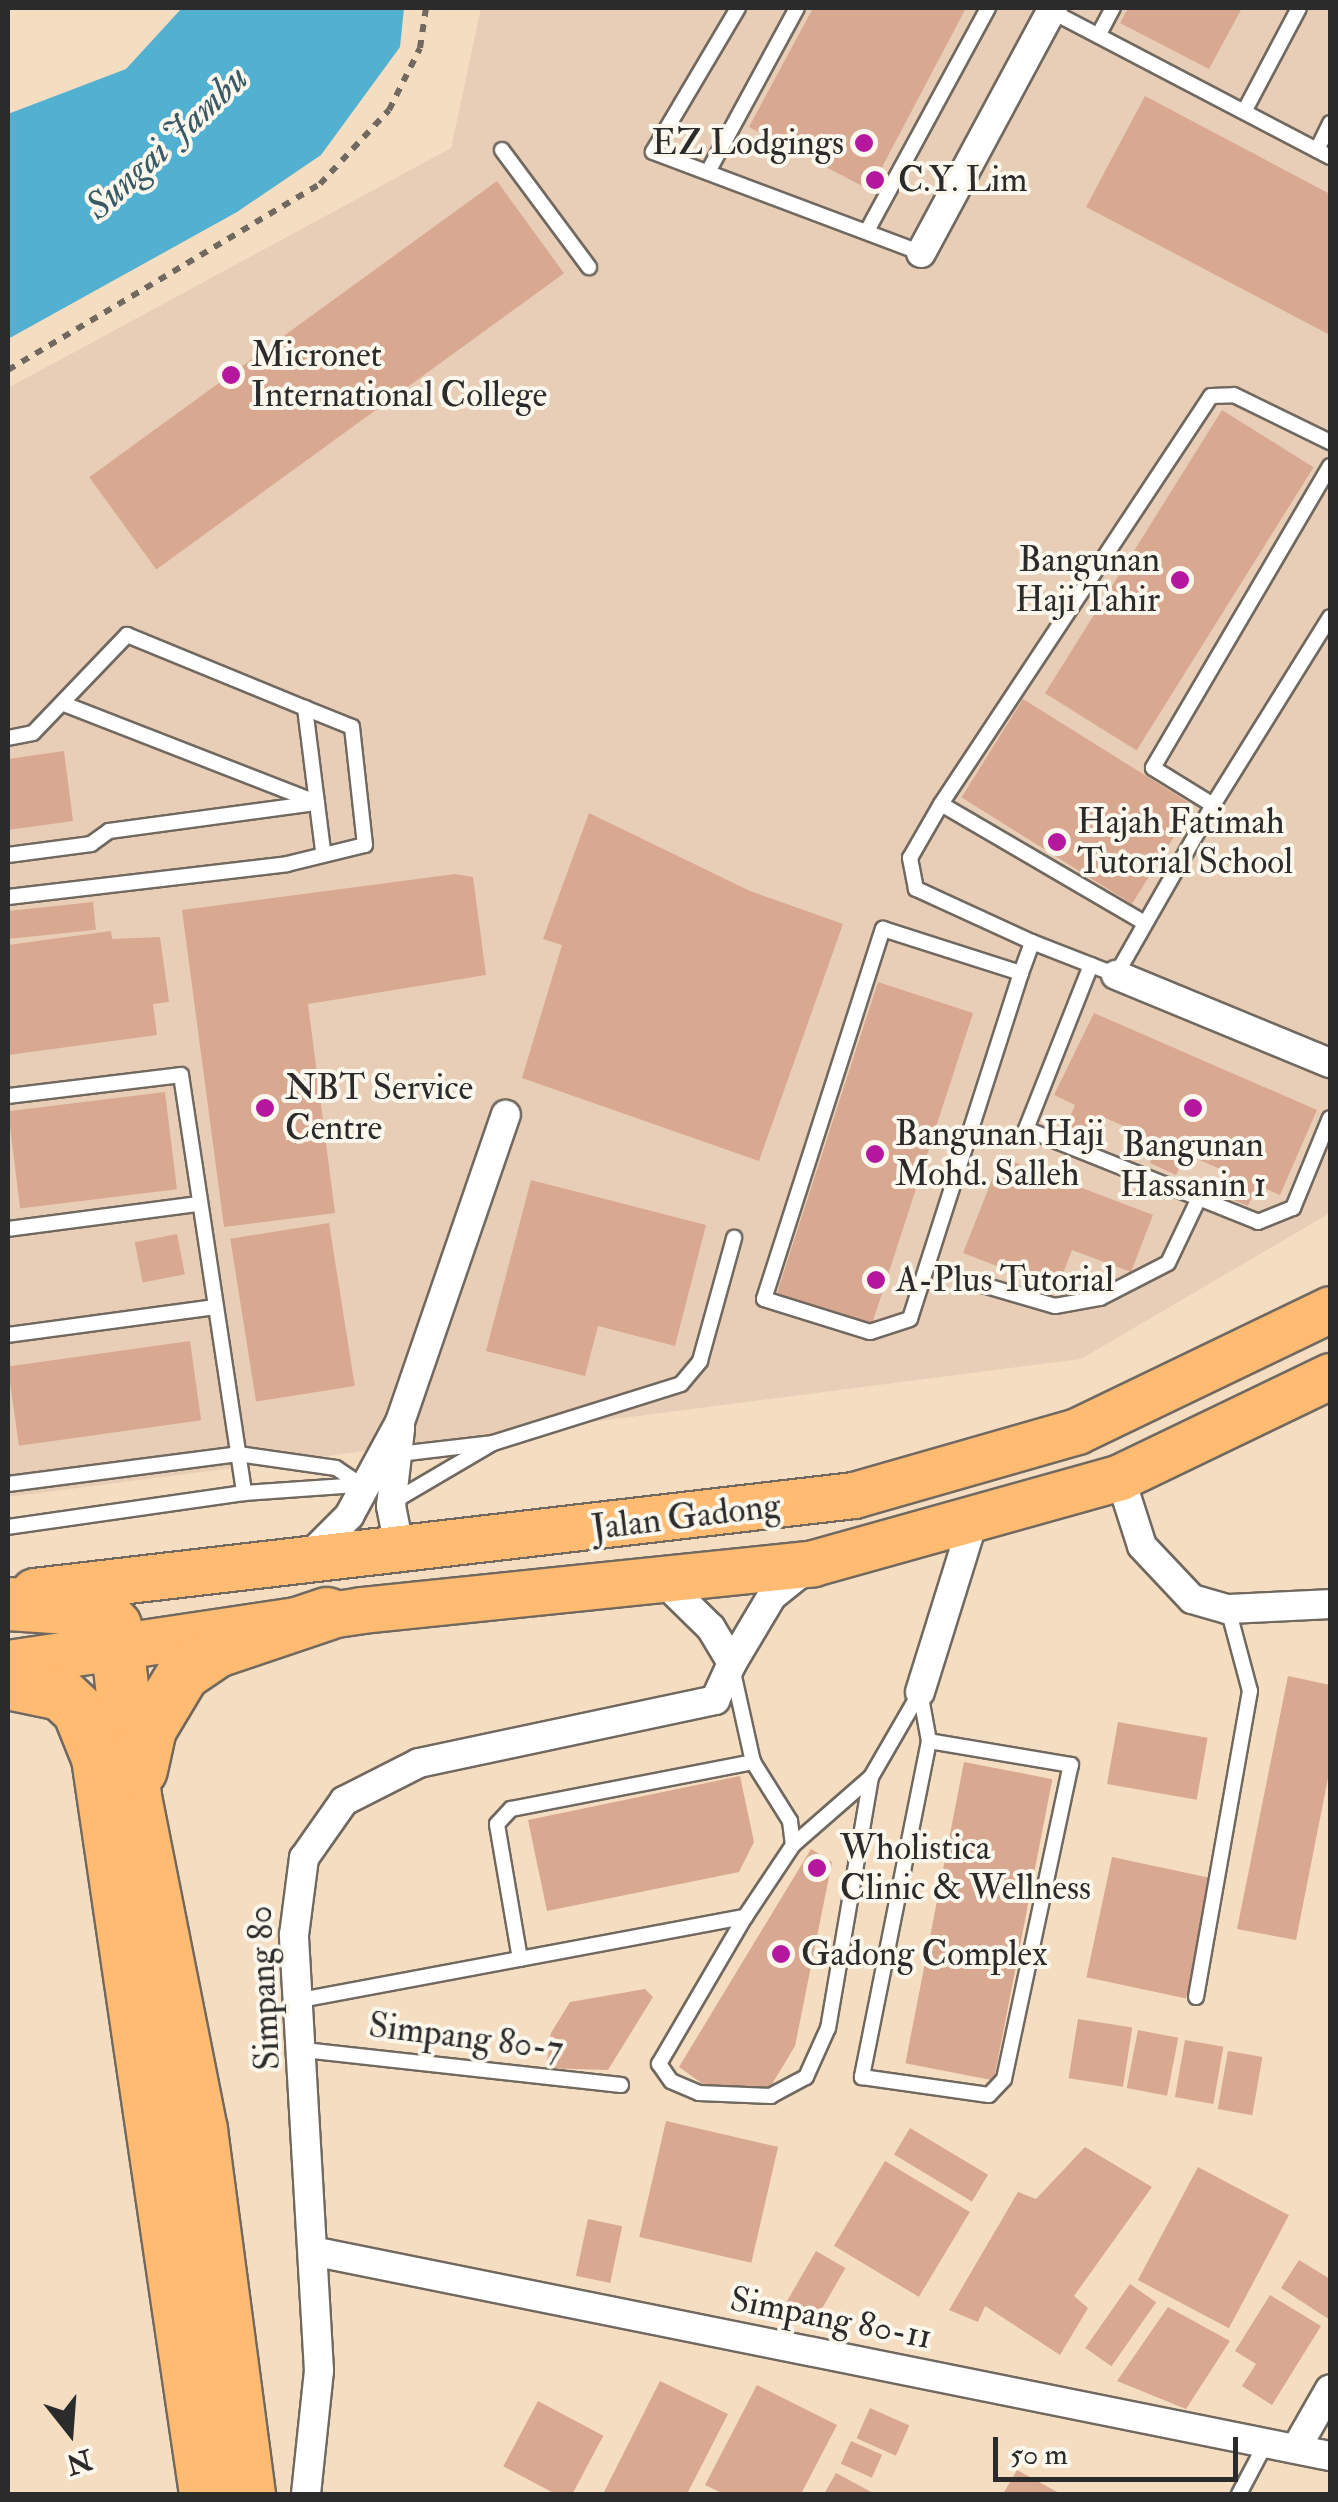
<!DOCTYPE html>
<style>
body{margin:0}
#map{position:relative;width:1338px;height:2502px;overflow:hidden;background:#f4ddc1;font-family:"IM FELL Double Pica",serif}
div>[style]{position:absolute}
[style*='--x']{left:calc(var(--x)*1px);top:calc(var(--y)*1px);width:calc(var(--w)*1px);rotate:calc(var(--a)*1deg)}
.built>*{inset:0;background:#e9ceb7}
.water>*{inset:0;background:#52b0d0}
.building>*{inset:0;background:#d9a890;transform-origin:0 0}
.path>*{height:6px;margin-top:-3px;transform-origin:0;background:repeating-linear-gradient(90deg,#716960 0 8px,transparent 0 16px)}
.roads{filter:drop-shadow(2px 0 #716960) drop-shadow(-2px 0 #716960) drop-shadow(0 2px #716960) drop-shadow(0 -2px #716960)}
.lane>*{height:14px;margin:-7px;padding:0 7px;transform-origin:7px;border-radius:7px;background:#fff}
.street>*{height:28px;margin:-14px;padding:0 14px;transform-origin:14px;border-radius:14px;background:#fff}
.primary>*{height:45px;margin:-22.5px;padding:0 22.5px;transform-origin:22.5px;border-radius:22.5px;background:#febb71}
.highway>*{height:52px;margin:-26px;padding:0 26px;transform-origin:26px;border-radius:26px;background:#febb71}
.dots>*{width:28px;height:28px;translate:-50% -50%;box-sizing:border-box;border:5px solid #fbf7ec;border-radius:50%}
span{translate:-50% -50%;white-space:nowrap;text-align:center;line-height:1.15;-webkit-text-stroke:8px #fbf7ec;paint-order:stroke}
.poi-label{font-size:35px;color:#2b2b2b}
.right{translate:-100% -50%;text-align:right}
.left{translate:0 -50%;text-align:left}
.street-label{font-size:35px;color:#2b2b2b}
.water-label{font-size:38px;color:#395a65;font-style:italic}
.frame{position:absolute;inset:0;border:10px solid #2b2b2b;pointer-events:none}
.north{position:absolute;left:20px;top:2382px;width:100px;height:100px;-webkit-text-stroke:8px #fbf7ec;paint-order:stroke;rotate:163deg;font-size:28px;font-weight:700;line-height:40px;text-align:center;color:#2b2b2b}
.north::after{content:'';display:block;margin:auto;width:35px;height:45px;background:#2b2b2b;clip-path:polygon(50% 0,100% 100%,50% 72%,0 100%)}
.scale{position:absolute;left:993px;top:2437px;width:245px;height:45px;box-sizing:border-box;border:5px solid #2b2b2b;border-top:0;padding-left:12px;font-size:30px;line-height:35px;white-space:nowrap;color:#2b2b2b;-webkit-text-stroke:8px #fbf7ec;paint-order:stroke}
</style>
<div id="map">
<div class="built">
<div style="clip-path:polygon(481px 8px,1330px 8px,1330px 1213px,1081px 1359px,8px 1497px,8px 388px,451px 148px)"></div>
</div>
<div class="water">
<div style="clip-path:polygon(182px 8px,404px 8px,400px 47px,321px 155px,237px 212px,8px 339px,8px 114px,126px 69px)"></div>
</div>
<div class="building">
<div style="clip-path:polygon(813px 8px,966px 8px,870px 190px,749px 127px)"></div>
<div style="clip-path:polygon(1128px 8px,1242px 8px,1209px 69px,1120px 23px)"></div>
<div style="clip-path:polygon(1145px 96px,1330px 194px,1330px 335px,1086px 207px)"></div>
<div style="left:497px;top:181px;width:114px;height:504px;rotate:54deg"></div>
<div style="left:1222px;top:410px;width:108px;height:334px;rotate:32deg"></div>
<div style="left:1023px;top:699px;width:201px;height:116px;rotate:32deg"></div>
<div style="clip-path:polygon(64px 751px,73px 821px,8px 830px,8px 759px)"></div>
<div style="clip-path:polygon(589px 813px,750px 891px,843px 924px,759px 1161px,522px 1078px,562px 945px,543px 939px)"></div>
<div style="clip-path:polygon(455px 874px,473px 877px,486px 975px,308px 1004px,335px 1213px,224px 1227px,182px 910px)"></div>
<div style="left:93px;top:902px;width:28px;height:86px;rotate:84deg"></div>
<div style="clip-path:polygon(111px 931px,112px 939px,160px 937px,169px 1002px,153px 1004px,157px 1035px,8px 1055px,8px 945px)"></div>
<div style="left:878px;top:982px;width:100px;height:329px;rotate:18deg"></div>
<div style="clip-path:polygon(1094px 1013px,1317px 1110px,1280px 1195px,1257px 1185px,1248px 1206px,1219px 1194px,1229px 1173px,1186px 1154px,1176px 1175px,1150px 1163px,1160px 1142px,1103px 1117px,1094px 1138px,1066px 1126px,1075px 1105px,1054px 1095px)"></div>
<div style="left:165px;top:1092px;width:98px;height:158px;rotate:83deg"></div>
<div style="clip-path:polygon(1001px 1157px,1153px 1215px,1131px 1272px,1072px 1250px,1057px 1289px,963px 1253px)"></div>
<div style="clip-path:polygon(531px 1180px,706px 1225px,675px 1346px,598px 1326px,585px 1376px,486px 1351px)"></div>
<div style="left:329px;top:1223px;width:165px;height:100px;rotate:81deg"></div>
<div style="left:177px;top:1234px;width:41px;height:43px;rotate:79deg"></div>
<div style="left:190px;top:1341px;width:80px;height:184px;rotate:82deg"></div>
<div style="clip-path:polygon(1288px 1676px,1330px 1685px,1330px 1768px,1296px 1940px,1237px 1929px)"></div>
<div style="left:1118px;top:1722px;width:91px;height:63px;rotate:10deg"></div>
<div style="left:964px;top:1762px;width:90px;height:307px;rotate:11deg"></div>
<div style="clip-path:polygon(740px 1776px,754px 1842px,739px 1872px,547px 1911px,528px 1820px)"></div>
<div style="clip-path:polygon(811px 1849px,832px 1862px,795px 2046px,769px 2089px,707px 2087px,679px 2067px)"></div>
<div style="left:1112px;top:1857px;width:102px;height:123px;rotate:12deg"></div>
<div style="clip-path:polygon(645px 1989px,653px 1997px,608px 2070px,546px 2068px,551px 2033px,570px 2002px)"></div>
<div style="left:1078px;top:2019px;width:55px;height:60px;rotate:9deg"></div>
<div style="left:1138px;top:2030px;width:41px;height:59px;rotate:11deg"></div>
<div style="left:1185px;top:2040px;width:39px;height:58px;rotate:10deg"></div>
<div style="left:1228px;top:2051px;width:35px;height:59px;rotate:10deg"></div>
<div style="left:666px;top:2121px;width:115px;height:119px;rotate:13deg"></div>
<div style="left:910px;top:2128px;width:91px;height:31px;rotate:31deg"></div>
<div style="clip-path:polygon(1085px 2147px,1152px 2187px,1074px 2296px,1088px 2308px,1060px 2355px,985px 2306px,978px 2322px,949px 2310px,1018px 2192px,1036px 2199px)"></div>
<div style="left:885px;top:2161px;width:99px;height:99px;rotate:31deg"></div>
<div style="left:1198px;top:2167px;width:103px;height:128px;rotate:28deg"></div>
<div style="left:588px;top:2219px;width:35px;height:58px;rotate:12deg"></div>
<div style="left:816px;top:2251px;width:34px;height:59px;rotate:30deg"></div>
<div style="clip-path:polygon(1299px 2260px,1330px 2279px,1330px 2320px,1281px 2288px)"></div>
<div style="left:1130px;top:2284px;width:32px;height:78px;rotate:35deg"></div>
<div style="clip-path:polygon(1270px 2295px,1321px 2326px,1272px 2405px,1242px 2386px,1256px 2364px,1235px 2351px)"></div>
<div style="clip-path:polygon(1168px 2307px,1230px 2341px,1186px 2409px,1117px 2381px)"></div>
<div style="clip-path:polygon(660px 2381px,728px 2414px,687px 2494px,603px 2494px)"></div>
<div style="clip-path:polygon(757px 2385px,837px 2425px,801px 2494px,724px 2494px,705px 2485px)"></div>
<div style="left:538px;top:2401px;width:74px;height:74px;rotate:28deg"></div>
<div style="left:870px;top:2408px;width:43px;height:33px;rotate:24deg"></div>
<div style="left:851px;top:2441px;width:34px;height:25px;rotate:24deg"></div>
<div style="clip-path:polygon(1017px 2470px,1061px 2494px,1003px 2494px)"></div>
<div style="clip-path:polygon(836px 2473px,875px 2494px,824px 2494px)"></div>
</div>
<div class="path">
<div style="--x:8;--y:370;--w:363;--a:-30.8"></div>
<div style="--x:320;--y:184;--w:101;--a:-47"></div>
<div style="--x:389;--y:110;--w:69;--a:-63.4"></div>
<div style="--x:420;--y:48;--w:40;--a:-81.5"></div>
</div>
<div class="roads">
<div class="lane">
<div style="--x:738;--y:8;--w:167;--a:120.6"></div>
<div style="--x:653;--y:152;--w:286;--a:20.6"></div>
<div style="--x:1051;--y:11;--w:315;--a:27.6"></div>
<div style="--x:1099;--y:34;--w:30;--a:-62"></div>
<div style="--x:1245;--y:110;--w:115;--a:-62.1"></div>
<div style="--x:502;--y:150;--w:146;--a:53.4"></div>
<div style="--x:1317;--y:150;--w:30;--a:-64"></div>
<div style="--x:709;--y:170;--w:184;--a:-61.5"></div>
<div style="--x:867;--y:231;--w:254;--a:-61.5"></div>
<div style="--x:1330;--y:466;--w:350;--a:120.4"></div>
<div style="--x:1153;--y:768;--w:70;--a:31.7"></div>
<div style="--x:1213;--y:805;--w:221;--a:-58.1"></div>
<div style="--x:64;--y:704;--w:270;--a:21.3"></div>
<div style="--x:8;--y:738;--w:25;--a:-11"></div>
<div style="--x:33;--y:733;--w:136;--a:-46.2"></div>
<div style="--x:127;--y:635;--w:192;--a:22.3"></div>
<div style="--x:305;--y:708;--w:143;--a:82.8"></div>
<div style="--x:941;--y:804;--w:236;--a:30.3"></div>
<div style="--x:8;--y:855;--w:84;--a:-7.5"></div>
<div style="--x:91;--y:844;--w:22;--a:-36"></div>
<div style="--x:109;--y:831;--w:210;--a:-7.7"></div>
<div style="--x:8;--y:897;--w:281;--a:-6.7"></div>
<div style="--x:287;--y:864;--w:80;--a:-13.7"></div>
<div style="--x:365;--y:845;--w:119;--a:-96.3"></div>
<div style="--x:352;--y:727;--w:51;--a:-158"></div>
<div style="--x:1032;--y:942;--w:128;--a:-155.4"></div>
<div style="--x:916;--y:889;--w:32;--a:-101"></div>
<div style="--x:910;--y:858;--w:62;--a:-60.1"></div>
<div style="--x:941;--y:804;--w:489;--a:-56.5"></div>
<div style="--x:1211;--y:396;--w:23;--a:-2"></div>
<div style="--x:1234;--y:395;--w:107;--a:26.1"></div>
<div style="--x:1091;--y:965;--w:176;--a:111.6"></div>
<div style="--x:1026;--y:1129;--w:250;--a:21.8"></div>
<div style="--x:1258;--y:1222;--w:38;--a:-22"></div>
<div style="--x:1293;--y:1208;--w:97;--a:-67.7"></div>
<div style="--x:1021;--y:973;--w:363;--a:107.8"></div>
<div style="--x:910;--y:1319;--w:42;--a:162"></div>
<div style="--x:870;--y:1332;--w:111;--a:-162.7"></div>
<div style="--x:764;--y:1299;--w:389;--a:-72.2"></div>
<div style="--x:883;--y:929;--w:145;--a:17.7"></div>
<div style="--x:1021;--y:973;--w:33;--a:-70"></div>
<div style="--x:1032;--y:942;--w:90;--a:21.4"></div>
<div style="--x:1116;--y:975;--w:196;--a:-60.3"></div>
<div style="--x:8;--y:1096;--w:174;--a:-6.9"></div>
<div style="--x:181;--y:1075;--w:423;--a:81.4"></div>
<div style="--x:244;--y:1493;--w:238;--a:171.8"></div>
<div style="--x:8;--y:1229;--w:193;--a:-7.5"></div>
<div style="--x:983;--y:1285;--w:75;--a:16.3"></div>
<div style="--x:1055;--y:1306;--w:46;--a:-10.1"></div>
<div style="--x:1100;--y:1298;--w:76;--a:-27.2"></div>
<div style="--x:1168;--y:1263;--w:72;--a:-64.5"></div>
<div style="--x:8;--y:1335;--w:208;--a:-7.7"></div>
<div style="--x:399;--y:1454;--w:95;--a:-6.7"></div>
<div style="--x:493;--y:1443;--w:197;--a:-17.4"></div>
<div style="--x:681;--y:1384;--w:30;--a:-50"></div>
<div style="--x:700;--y:1361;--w:128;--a:-74.5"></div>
<div style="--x:8;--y:1484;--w:232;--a:-7.4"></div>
<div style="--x:238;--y:1454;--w:99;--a:8.1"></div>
<div style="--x:336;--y:1468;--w:37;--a:34"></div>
<div style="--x:244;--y:1493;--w:113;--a:-4"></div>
<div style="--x:396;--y:1500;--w:113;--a:-30.4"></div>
<div style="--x:733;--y:1672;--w:92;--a:77.5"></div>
<div style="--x:753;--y:1762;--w:70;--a:57.9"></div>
<div style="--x:790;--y:1821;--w:24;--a:83"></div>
<div style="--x:871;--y:1777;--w:98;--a:-60"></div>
<div style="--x:920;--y:1692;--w:50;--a:79.6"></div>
<div style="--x:929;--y:1741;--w:343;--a:101.3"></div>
<div style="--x:862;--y:2077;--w:128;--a:8.1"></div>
<div style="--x:989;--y:2095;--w:22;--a:-47"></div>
<div style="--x:1004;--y:2079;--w:321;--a:-78"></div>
<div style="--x:1071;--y:1765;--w:144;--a:-170.4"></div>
<div style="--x:871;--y:1777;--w:255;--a:99.7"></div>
<div style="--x:828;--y:2028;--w:54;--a:114.2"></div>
<div style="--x:806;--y:2077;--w:40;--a:152"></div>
<div style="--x:771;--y:2096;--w:72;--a:-177.6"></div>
<div style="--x:699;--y:2093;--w:30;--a:-157"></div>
<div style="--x:671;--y:2081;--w:21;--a:-125"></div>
<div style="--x:659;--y:2064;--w:170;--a:-59.7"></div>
<div style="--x:745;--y:1917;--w:87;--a:-56.3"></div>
<div style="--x:793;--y:1845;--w:103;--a:-41.1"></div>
<div style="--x:520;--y:1959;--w:137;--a:-99.7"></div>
<div style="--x:497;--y:1824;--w:21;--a:-47"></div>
<div style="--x:511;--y:1809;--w:247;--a:-11"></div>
<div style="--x:1196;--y:1997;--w:311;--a:-80"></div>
<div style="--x:1250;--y:1691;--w:85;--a:-105"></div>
<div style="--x:300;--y:2000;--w:453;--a:-10.6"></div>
<div style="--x:304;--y:2050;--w:319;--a:6.3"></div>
<div style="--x:1239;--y:2494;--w:58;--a:-62.1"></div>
</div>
<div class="street">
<div style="--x:921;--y:253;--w:278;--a:-61.7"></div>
<div style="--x:1116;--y:975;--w:231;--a:22.4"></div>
<div style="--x:1120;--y:1477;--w:72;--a:72.3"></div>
<div style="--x:1142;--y:1546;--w:73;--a:46.7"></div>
<div style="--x:1192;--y:1599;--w:37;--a:16"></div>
<div style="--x:1228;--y:1609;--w:102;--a:-2.8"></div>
<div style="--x:399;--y:1546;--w:41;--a:-101.3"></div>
<div style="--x:391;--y:1506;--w:78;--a:-83.3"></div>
<div style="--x:309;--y:1556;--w:57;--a:-45"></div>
<div style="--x:349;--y:1516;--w:107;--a:-61.5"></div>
<div style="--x:400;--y:1422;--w:325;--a:-71"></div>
<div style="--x:732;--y:1663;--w:78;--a:-59.2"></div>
<div style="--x:772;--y:1596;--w:45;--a:-38.7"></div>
<div style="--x:920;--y:1692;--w:175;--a:-72.7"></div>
<div style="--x:317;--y:2252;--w:1033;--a:11.39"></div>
<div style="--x:1298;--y:2445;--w:64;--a:-60.3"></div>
<div style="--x:306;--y:2494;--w:124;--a:-84"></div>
<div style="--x:319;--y:2371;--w:437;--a:-93.3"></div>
<div style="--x:294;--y:1935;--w:78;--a:-82.6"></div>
<div style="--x:304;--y:1858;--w:70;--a:-54.9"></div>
<div style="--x:344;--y:1801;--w:84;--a:-26.9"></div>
<div style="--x:419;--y:1763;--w:303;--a:-12"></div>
<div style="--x:715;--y:1700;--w:41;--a:-65.3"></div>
<div style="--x:732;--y:1663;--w:41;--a:-121"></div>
<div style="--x:711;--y:1628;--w:70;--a:-135.6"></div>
</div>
<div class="primary">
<div style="--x:34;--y:1591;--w:826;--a:-6.68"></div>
<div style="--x:854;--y:1495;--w:232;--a:-16"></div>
<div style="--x:1077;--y:1431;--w:281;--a:-25.7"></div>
<div style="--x:8;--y:1663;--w:357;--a:-8.5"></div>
<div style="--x:361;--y:1610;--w:454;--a:-5.9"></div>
<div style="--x:813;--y:1563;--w:319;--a:-15.6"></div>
<div style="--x:1120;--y:1477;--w:233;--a:-25.7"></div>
</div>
<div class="highway">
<div style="--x:8;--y:1604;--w:92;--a:3.7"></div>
<div style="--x:100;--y:1610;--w:22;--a:47"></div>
<div style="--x:115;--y:1626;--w:172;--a:83.3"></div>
<div style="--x:135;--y:1797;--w:339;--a:78.8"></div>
<div style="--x:201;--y:2130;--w:367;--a:82.5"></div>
<div style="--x:8;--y:1683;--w:54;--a:11.7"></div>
<div style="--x:61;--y:1694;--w:25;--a:43"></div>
<div style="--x:79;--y:1711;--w:51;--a:68"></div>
<div style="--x:98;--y:1758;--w:744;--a:81.65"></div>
<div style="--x:141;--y:1770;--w:42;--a:-77.6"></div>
<div style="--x:150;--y:1729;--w:64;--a:-59"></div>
<div style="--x:183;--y:1674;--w:41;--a:-34.1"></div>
<div style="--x:217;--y:1651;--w:116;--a:-18.6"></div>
</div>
</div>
<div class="dots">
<div style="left:864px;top:143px;background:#b5179e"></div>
<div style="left:875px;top:180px;background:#b5179e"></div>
<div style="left:231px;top:375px;background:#b5179e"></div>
<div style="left:1180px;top:580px;background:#b5179e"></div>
<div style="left:1057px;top:842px;background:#b5179e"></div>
<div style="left:265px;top:1108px;background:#b5179e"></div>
<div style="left:1193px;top:1108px;background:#b5179e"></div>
<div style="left:875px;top:1154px;background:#b5179e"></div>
<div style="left:876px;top:1280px;background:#b5179e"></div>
<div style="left:817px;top:1868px;background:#b5179e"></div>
<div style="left:781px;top:1954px;background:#b5179e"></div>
</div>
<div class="poi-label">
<span class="right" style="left:844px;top:143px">EZ Lodgings</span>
<span class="left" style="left:898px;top:180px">C.Y. Lim</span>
<span class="left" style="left:251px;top:375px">Micronet<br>International College</span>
<span class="right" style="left:1160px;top:580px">Bangunan<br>Haji Tahir</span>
<span class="left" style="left:1077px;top:842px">Hajah Fatimah<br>Tutorial School</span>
<span class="left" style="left:285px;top:1108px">NBT Service<br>Centre</span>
<span class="left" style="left:895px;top:1154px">Bangunan Haji<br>Mohd. Salleh</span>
<span style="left:1193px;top:1165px">Bangunan<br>Hassanin 1</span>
<span class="left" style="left:896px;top:1280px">A-Plus Tutorial</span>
<span class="left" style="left:840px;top:1868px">Wholistica<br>Clinic &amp; Wellness</span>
<span class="left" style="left:801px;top:1954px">Gadong Complex</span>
</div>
<div class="street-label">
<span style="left:686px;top:1517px;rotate:-7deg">Jalan Gadong</span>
<span style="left:264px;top:1988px;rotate:-93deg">Simpang 80</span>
<span style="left:466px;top:2037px;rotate:7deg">Simpang 80-7</span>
<span style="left:831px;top:2318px;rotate:11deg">Simpang 80-11</span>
</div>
<div class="water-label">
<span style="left:167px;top:143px;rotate:-43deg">Sungai Jambu</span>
</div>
<div class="frame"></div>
<div class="north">N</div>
<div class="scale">50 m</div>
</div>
